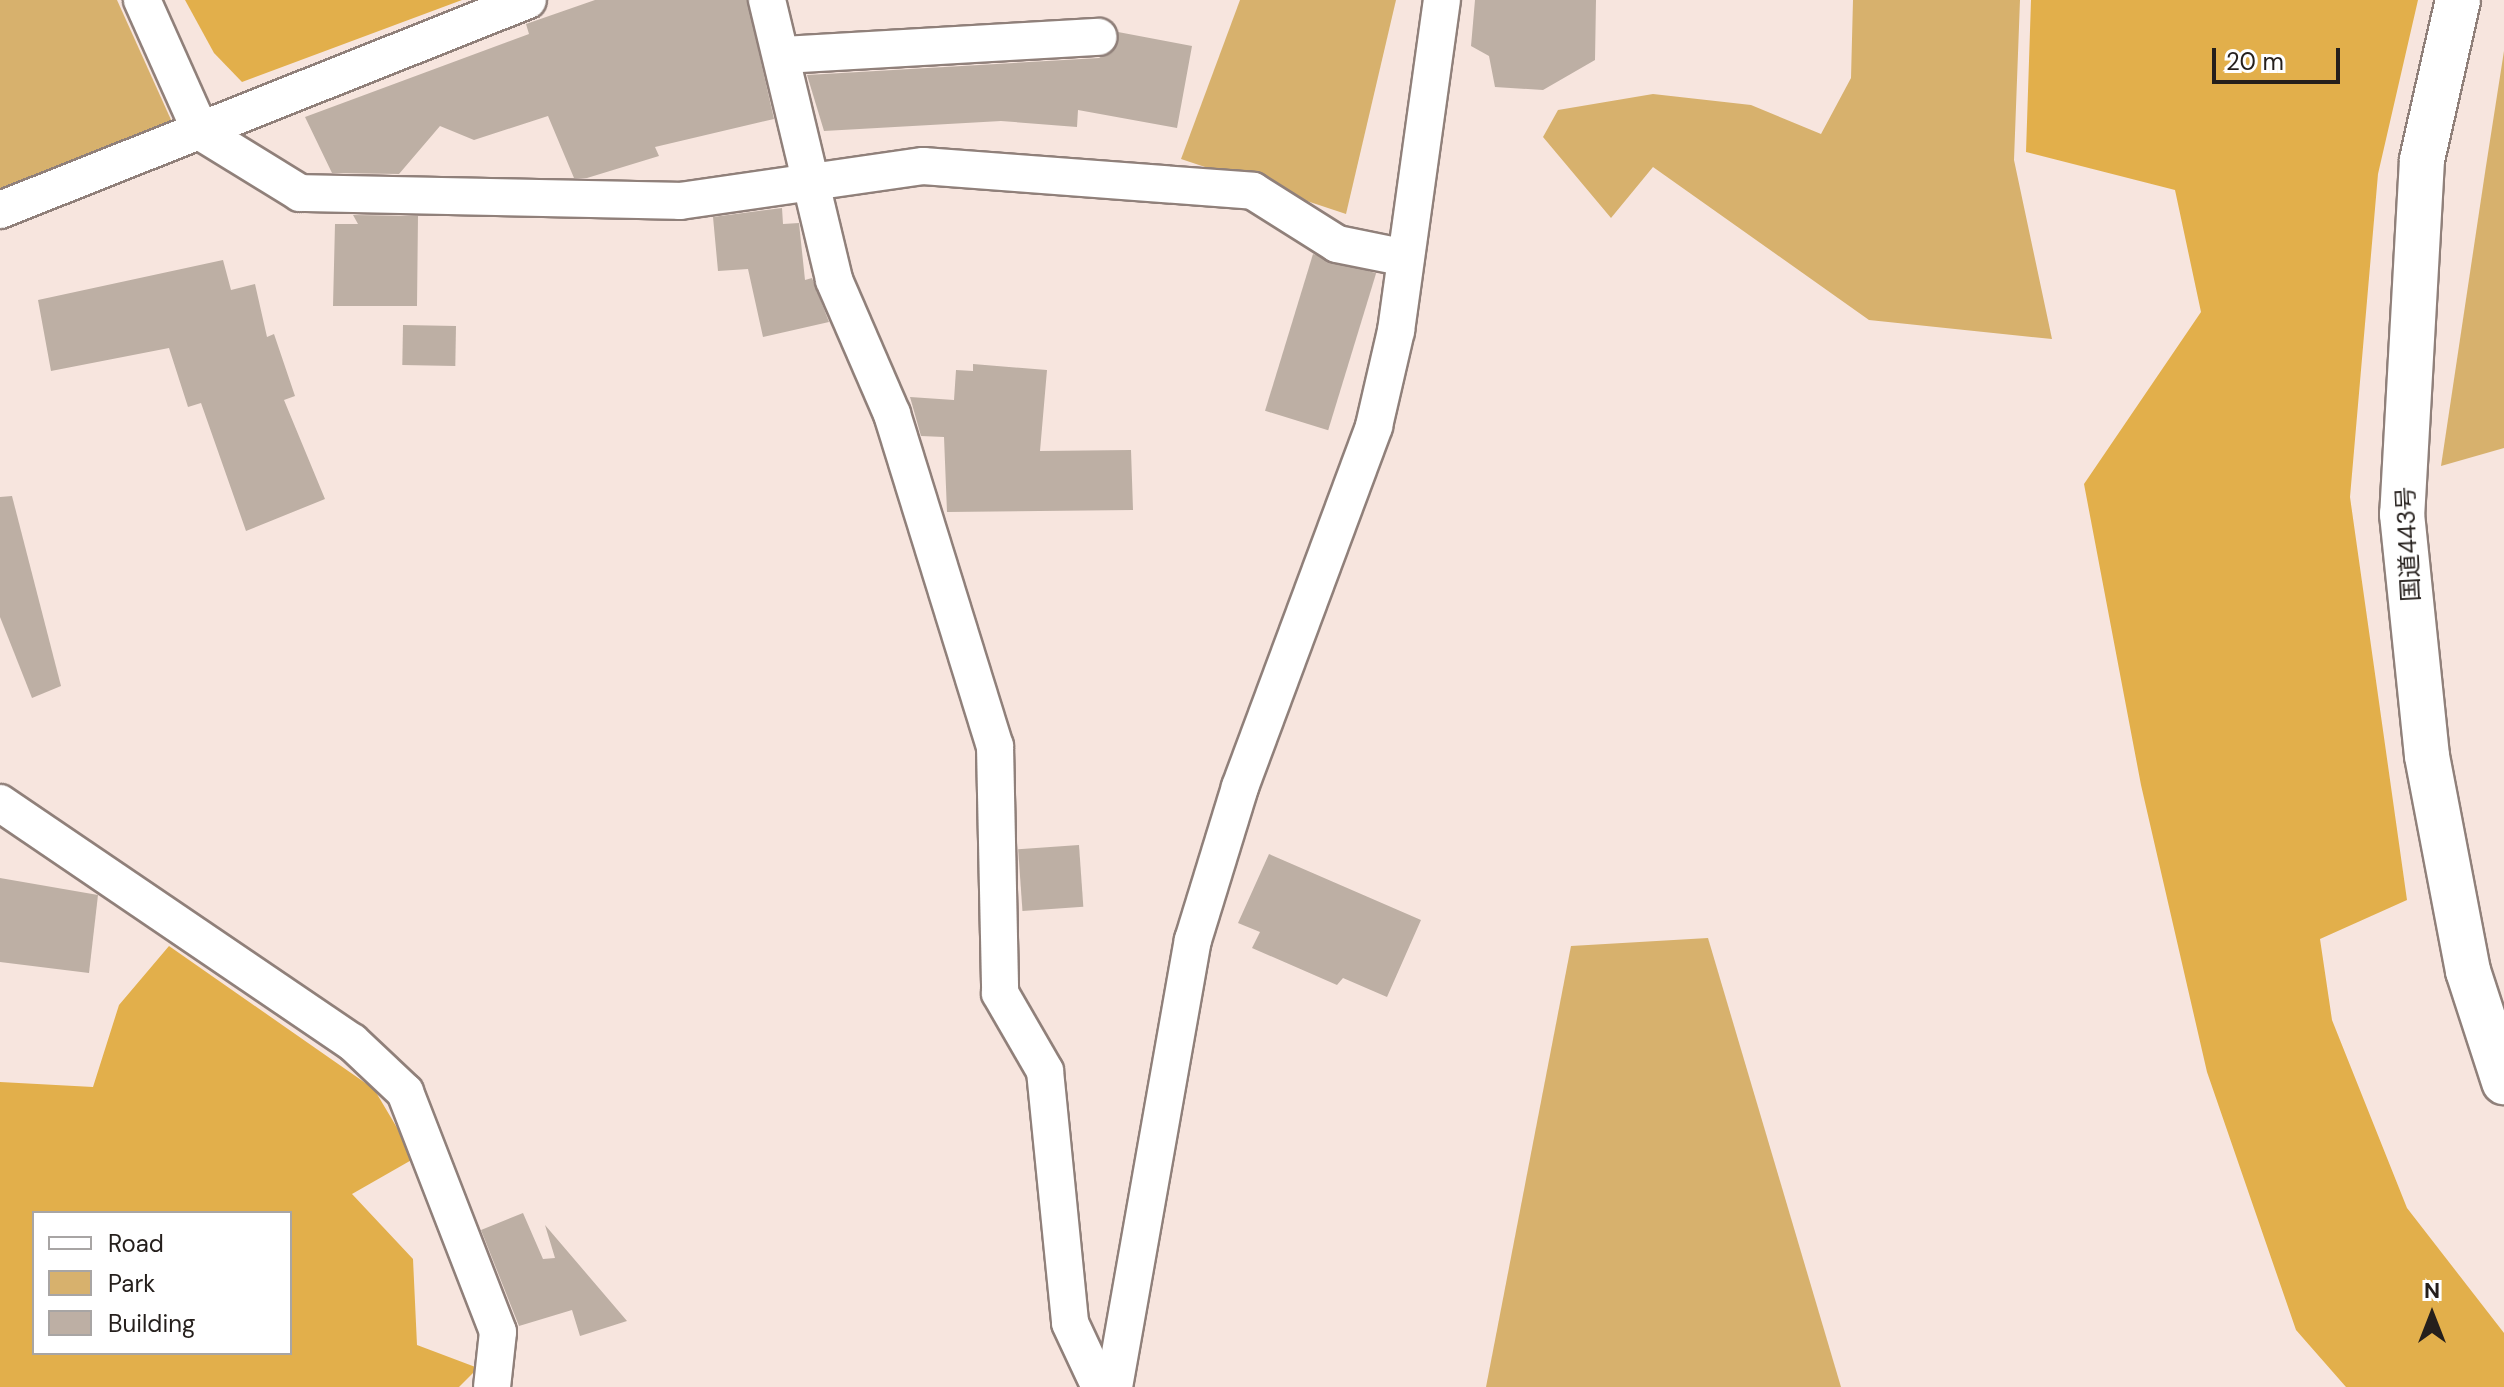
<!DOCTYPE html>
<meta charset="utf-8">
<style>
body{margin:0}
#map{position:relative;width:2504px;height:1387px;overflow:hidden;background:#f7e5de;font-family:"DM Sans","Noto Sans JP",sans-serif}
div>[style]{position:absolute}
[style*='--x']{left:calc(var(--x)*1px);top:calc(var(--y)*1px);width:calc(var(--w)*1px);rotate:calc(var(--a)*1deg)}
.green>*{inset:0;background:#d7b16d}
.forest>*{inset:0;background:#e2af4b}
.building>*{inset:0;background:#bdafa4;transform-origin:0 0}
.roads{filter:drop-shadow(2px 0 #90807a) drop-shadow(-2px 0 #90807a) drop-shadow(0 2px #90807a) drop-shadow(0 -2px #90807a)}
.street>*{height:36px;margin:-18px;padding:0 18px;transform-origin:18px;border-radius:18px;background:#fff}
.highway>*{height:44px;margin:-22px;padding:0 22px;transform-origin:22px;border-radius:22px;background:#fff}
span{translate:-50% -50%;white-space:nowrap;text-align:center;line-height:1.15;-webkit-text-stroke:8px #fff;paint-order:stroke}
.street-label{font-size:24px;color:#251f1c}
.legend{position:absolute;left:32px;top:1211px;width:260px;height:144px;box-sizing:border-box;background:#fff;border:2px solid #a8a5a4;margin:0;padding:10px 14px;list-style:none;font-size:24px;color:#251f1c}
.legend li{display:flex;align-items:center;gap:16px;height:40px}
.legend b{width:40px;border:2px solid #a8a5a4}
.north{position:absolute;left:2392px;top:1275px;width:80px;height:80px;-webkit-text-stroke:6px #fff;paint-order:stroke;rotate:0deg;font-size:22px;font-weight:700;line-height:32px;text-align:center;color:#251f1c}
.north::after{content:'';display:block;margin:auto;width:28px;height:36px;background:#251f1c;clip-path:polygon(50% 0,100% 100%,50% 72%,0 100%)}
.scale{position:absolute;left:2212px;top:48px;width:128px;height:36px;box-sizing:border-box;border:4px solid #251f1c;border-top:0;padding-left:10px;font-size:24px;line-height:28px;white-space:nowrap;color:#251f1c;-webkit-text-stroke:6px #fff;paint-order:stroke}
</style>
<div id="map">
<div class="green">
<div style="clip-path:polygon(0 0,117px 0,172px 122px,0 189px)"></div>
<div style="clip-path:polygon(1240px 0,1396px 0,1346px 214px,1181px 159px)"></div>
<div style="clip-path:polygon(1853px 0,2020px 0,2014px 160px,2052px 339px,1869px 320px,1653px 167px,1611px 218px,1543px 137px,1558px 110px,1653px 94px,1751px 105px,1821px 134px,1851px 78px)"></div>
<div style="clip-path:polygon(2504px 51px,2504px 448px,2441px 466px,2486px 166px)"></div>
<div style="clip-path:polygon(1708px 938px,1841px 1387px,1486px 1387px,1571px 946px)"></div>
</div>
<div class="forest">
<div style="clip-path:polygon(185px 0,462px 0,242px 82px,214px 53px)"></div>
<div style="clip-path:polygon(2031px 0,2418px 0,2378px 174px,2350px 497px,2407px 900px,2320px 939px,2332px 1020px,2407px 1208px,2504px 1333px,2504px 1387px,2346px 1387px,2296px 1330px,2207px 1072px,2141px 785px,2084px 484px,2201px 312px,2175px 190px,2026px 152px)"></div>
<div style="clip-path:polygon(evenodd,169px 946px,374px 1089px,415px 1158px,352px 1194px,413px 1259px,417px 1345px,478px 1368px,459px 1387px,0 1387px,0 1082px,93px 1087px,119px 1005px,169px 946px,34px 1213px,290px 1213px,290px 1353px,34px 1353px,34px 1213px)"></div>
</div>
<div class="building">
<div style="clip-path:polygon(595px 0,747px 0,774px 119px,655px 147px,659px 156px,587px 178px,574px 178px,548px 116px,474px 140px,440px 126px,399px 174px,332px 173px,305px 117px,529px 34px,526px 24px)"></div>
<div style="clip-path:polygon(1475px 0,1596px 0,1595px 60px,1543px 90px,1495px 87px,1489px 56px,1471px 46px)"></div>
<div style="clip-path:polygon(1118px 32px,1192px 46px,1177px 128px,1078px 110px,1077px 127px,1001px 121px,824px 131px,807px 75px,1099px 58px,1116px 47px)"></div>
<div style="clip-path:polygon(782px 208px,783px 224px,799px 223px,805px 280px,812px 278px,829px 322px,763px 337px,748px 269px,718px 271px,713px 217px)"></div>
<div style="clip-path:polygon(353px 215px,418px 216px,417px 306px,333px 306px,335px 224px,358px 224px)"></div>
<div style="left:1313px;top:254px;width:66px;height:164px;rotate:17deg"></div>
<div style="clip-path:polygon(223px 260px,231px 290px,255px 284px,267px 337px,274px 334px,295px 396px,284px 400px,325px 499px,246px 531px,201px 403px,188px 407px,169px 348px,51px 371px,38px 300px)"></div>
<div style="left:403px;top:325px;width:53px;height:40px;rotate:1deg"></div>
<div style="clip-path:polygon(973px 364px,1047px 370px,1040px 451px,1131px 450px,1133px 510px,947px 512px,944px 437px,921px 436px,910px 397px,954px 400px,956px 370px,973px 371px)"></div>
<div style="clip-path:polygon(12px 496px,61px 686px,32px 698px,0 617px,0 497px)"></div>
<div style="left:1079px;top:845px;width:62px;height:61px;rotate:86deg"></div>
<div style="clip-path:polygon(1269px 854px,1421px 920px,1387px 997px,1343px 978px,1337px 985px,1252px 948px,1260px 932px,1238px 923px)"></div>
<div style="clip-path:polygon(0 878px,98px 895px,89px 973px,0 962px)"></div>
<div style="clip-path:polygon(523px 1213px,543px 1259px,555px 1258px,545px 1225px,627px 1321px,580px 1336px,572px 1310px,519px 1326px,481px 1230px)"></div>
</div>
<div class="roads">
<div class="street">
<div style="--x:142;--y:0;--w:145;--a:65.9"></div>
<div style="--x:201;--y:132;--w:116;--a:31.6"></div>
<div style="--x:300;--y:193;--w:380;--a:1.2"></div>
<div style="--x:680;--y:201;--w:246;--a:-8.2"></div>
<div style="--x:923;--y:166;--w:331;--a:4.3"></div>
<div style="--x:1253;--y:191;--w:99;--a:32.2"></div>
<div style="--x:1337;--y:244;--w:70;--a:11.5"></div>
<div style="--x:767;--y:0;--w:288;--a:76.5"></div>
<div style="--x:834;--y:280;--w:146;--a:66.6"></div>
<div style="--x:892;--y:414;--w:348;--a:72.8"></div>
<div style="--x:995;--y:746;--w:247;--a:88.8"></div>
<div style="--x:1000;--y:993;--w:90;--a:60"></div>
<div style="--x:1045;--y:1071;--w:253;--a:84.3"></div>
<div style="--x:1070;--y:1323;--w:71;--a:64.9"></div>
<div style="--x:784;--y:55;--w:315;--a:-3.3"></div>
<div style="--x:0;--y:210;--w:568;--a:-21.69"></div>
<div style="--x:0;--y:803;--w:425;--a:34.2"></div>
<div style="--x:352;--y:1042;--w:73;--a:43.3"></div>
<div style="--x:405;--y:1092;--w:257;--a:68.8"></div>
<div style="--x:498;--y:1332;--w:55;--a:96.2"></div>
<div style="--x:1114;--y:1387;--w:454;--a:-80"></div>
<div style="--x:1193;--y:940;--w:160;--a:-72.9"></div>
<div style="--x:1240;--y:787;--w:385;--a:-69.6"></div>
<div style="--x:1374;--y:426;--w:98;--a:-77"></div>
<div style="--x:1396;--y:331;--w:334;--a:-82.1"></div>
</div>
<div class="highway">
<div style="--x:2458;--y:0;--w:164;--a:102.7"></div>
<div style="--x:2422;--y:160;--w:355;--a:93.2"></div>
<div style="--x:2402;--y:514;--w:243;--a:84.1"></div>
<div style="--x:2427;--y:756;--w:219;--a:79.2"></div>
<div style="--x:2468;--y:971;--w:117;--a:72"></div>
</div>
</div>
<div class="street-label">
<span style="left:2408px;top:544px;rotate:-93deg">国道443号</span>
</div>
<ul class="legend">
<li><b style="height:10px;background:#fff"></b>Road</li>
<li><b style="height:22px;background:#d7b16d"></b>Park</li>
<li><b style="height:22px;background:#bdafa4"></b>Building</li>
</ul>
<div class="north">N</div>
<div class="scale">20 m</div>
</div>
